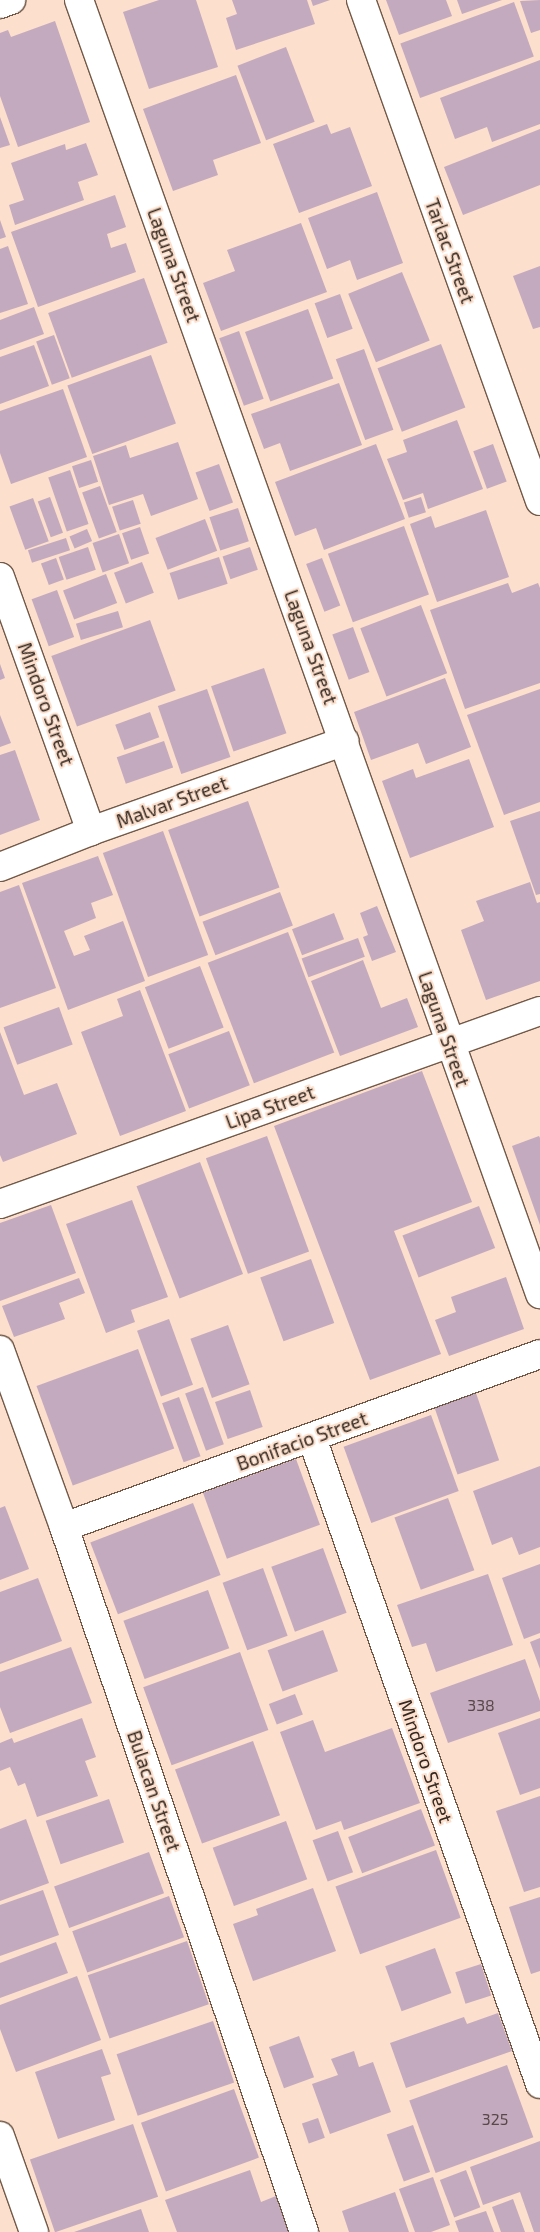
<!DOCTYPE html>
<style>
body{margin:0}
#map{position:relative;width:540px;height:2232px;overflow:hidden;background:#fcdfcc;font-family:"Exo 2",sans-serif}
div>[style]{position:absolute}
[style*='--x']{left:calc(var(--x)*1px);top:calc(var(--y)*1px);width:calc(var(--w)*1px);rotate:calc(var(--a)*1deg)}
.building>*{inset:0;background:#c4aabe;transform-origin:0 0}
.roads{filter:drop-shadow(1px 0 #725948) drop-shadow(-1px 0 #725948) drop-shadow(0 1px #725948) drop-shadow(0 -1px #725948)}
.minor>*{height:28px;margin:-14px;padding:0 14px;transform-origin:14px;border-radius:14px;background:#fff}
span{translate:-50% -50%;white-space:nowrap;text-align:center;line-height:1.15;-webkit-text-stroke:4px #fcdfcc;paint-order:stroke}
.number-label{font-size:16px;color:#584949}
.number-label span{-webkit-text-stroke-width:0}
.street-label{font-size:19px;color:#342922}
</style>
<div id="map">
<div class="building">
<div style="clip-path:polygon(159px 0,196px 0,218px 67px,149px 89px,123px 12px)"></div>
<div style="clip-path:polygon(232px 0,307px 0,315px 24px,236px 50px,226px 18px,237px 14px)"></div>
<div style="clip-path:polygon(311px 0,330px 0,313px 6px)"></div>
<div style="clip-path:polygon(386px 0,446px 0,452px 16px,399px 35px)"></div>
<div style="clip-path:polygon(457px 0,502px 0,462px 14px)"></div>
<div style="clip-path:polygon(540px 0,540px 30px,531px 33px,520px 1px)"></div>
<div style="left:514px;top:2px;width:58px;height:121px;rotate:70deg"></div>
<div style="clip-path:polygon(55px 21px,90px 122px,18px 147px,0 96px,0 33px,8px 30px,11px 37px)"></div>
<div style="left:286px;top:47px;width:80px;height:52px;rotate:69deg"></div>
<div style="clip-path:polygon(540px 60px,540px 124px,492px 142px,487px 127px,455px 139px,440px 98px)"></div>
<div style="clip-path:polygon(236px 75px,261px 143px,213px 160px,218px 175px,173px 191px,143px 109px)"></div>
<div style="clip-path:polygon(0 117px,10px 145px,0 148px)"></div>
<div style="clip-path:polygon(327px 124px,331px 134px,350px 127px,372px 186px,299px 213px,273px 144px)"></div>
<div style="clip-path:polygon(540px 129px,540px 185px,463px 215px,444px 167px)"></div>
<div style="clip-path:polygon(86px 143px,98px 175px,78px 182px,84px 200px,15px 225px,9px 205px,24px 200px,11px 163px,65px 144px,66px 150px)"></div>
<div style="clip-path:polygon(377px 192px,403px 263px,357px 280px,350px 260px,327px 269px,308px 218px)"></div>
<div style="clip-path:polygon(115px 195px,126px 227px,107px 234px,111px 248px,126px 243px,136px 272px,38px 307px,11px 232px)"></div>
<div style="clip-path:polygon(0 220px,6px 237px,0 239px)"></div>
<div style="clip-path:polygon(301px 223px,327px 292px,221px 331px,203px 283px,235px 271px,227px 250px)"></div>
<div style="clip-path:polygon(8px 246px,28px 304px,0 313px,0 249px)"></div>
<div style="clip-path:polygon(540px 266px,540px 327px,533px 329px,513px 276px)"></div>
<div style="left:402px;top:272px;width:74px;height:58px;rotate:68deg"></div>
<div style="left:144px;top:278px;width:69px;height:102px;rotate:70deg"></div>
<div style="left:340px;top:294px;width:37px;height:27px;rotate:70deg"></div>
<div style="clip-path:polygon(34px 307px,44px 334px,0 350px,0 320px)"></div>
<div style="left:308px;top:309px;width:74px;height:67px;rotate:70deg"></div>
<div style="left:239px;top:331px;width:72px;height:21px;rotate:70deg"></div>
<div style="left:54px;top:335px;width:46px;height:19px;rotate:70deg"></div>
<div style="left:441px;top:344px;width:68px;height:68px;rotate:69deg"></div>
<div style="clip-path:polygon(34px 345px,49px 386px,0 404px,0 357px)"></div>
<div style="left:364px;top:349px;width:86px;height:30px;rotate:70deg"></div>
<div style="left:151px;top:355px;width:73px;height:89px;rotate:70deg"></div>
<div style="clip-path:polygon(339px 383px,362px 445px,290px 471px,280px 443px,264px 449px,251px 414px)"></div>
<div style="clip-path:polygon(63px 389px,87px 457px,11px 484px,0 453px,0 411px)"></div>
<div style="clip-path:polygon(457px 420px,483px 489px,428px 509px,423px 493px,403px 500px,387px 459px,407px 452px,403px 440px)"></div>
<div style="clip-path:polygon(178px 442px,198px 499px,151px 516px,143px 494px,109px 505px,93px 456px,126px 445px,130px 458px)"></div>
<div style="clip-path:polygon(376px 444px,405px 519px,324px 550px,316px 528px,295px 536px,275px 482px)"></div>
<div style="left:493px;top:444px;width:40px;height:21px;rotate:70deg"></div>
<div style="left:91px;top:460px;width:23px;height:20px;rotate:72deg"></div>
<div style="left:219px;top:464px;width:41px;height:25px;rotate:70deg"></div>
<div style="left:70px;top:470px;width:57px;height:23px;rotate:71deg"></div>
<div style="left:100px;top:486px;width:49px;height:19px;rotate:70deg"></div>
<div style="left:50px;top:497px;width:38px;height:13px;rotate:70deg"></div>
<div style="left:421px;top:497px;width:16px;height:18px;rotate:72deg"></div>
<div style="left:33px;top:498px;width:46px;height:25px;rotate:70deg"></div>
<div style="left:133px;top:500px;width:25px;height:22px;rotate:72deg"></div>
<div style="left:238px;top:508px;width:35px;height:30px;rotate:72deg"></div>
<div style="clip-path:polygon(486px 510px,509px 577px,437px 602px,410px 524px,431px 516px,435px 528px)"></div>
<div style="left:205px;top:519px;width:34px;height:53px;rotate:69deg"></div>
<div style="left:404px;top:526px;width:73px;height:81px;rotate:70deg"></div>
<div style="left:140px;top:527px;width:28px;height:19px;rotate:71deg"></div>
<div style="left:87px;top:529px;width:13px;height:19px;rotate:67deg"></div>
<div style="left:119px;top:534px;width:31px;height:28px;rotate:71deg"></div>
<div style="left:66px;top:538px;width:13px;height:40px;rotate:72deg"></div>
<div style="left:88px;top:547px;width:24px;height:31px;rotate:71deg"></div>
<div style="left:250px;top:547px;width:24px;height:29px;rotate:71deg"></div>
<div style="left:219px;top:557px;width:28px;height:52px;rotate:72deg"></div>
<div style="left:56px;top:558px;width:23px;height:16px;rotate:70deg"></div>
<div style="left:322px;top:558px;width:51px;height:17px;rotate:69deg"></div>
<div style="left:142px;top:562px;width:33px;height:30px;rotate:69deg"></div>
<div style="left:106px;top:574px;width:31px;height:46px;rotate:69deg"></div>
<div style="clip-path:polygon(508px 583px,512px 593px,538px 583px,540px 588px,540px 683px,465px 709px,430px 610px)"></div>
<div style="left:57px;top:590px;width:50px;height:27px;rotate:70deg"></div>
<div style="left:421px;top:605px;width:73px;height:65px;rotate:69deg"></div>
<div style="left:118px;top:611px;width:17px;height:44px;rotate:73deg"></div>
<div style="left:150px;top:620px;width:75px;height:105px;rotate:70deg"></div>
<div style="left:353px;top:627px;width:48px;height:22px;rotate:70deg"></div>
<div style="clip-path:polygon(0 664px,5px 678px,0 680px)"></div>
<div style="left:264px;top:668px;width:69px;height:56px;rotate:71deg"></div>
<div style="clip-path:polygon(445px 678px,471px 747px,426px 764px,418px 743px,371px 760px,354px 712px)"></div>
<div style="left:207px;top:689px;width:72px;height:52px;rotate:71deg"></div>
<div style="clip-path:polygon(540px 689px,540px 802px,504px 815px,467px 715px)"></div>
<div style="left:150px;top:712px;width:27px;height:37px;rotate:70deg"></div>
<div style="clip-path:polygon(0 715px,11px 743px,0 747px)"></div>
<div style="left:164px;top:741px;width:28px;height:50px;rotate:71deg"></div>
<div style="clip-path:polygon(15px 750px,40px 820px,0 835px,0 755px)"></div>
<div style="clip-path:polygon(469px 759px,494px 827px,410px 858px,382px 781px,413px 769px,416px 778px)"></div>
<div style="left:248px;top:801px;width:92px;height:85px;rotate:70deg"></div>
<div style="clip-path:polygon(540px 811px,540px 894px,536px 895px,510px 821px)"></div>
<div style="left:163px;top:831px;width:132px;height:64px;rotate:70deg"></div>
<div style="clip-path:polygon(98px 856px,113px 895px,91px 903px,96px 918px,64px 931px,74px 956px,90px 950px,84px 936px,123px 921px,145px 981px,68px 1010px,22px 883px)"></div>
<div style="clip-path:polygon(530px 882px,537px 903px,540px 902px,540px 981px,486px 1000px,461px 930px,484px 921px,476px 901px)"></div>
<div style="clip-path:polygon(19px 885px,56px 988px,0 1008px,0 892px)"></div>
<div style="left:280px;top:892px;width:36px;height:83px;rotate:69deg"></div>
<div style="clip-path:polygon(377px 906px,396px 952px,372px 961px,363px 937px,368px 935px,360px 913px)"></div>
<div style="left:334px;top:913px;width:28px;height:45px;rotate:69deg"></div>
<div style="left:288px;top:932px;width:129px;height:86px;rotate:69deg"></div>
<div style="left:358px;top:938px;width:20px;height:60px;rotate:70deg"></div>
<div style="clip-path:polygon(363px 960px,381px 1008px,407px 998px,418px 1027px,340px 1056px,311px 981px)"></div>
<div style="left:200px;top:966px;width:66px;height:59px;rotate:69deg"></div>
<div style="clip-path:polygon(140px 990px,186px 1111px,120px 1136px,81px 1032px,123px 1016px,117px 999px)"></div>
<div style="left:59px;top:1007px;width:40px;height:59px;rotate:70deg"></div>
<div style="left:229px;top:1031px;width:58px;height:65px;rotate:69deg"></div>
<div style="clip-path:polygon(0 1032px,24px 1095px,57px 1083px,77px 1134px,3px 1162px,0 1155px)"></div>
<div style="clip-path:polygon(422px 1071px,472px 1202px,394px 1231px,441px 1354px,370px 1380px,274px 1126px)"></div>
<div style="left:267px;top:1136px;width:123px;height:65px;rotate:70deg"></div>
<div style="clip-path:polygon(539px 1136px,540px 1138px,540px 1225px,512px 1146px)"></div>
<div style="left:200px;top:1162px;width:120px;height:68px;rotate:69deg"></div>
<div style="clip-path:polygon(132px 1200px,168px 1297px,131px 1310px,135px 1322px,106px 1333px,66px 1224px)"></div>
<div style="clip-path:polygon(51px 1205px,76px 1273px,0 1301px,0 1223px)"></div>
<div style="left:479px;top:1206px;width:45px;height:82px;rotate:69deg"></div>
<div style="left:311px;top:1259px;width:68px;height:54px;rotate:70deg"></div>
<div style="clip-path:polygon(506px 1277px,524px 1329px,449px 1356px,435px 1320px,456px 1312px,451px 1297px)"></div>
<div style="clip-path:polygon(79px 1278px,85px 1293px,59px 1303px,65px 1319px,14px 1337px,2px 1306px)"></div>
<div style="left:169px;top:1319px;width:70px;height:34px;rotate:70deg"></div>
<div style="left:228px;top:1325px;width:63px;height:40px;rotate:70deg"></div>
<div style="left:138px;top:1349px;width:106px;height:108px;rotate:70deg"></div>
<div style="left:203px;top:1387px;width:61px;height:19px;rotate:70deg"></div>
<div style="left:250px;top:1390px;width:39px;height:37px;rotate:71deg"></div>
<div style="left:476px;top:1393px;width:71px;height:44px;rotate:71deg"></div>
<div style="left:179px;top:1397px;width:63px;height:18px;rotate:70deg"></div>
<div style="left:431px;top:1415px;width:81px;height:93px;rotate:70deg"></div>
<div style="left:296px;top:1459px;width:70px;height:99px;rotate:70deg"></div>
<div style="clip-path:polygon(540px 1466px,540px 1547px,519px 1555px,512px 1537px,492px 1545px,473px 1491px)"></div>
<div style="left:448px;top:1498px;width:77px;height:57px;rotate:70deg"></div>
<div style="left:193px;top:1503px;width:77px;height:110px;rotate:69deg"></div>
<div style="clip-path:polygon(5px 1506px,29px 1569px,0 1580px,0 1508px)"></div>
<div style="left:323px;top:1548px;width:69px;height:55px;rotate:70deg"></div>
<div style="clip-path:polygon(540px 1564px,540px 1633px,524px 1639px,502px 1578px)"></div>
<div style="left:263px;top:1568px;width:72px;height:43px;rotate:70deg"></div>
<div style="clip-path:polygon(488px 1574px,513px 1645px,436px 1672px,426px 1643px,412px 1647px,397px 1605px)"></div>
<div style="clip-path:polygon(38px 1578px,62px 1641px,0 1664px,0 1592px)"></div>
<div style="left:208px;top:1590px;width:62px;height:90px;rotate:70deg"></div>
<div style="left:323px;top:1630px;width:44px;height:59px;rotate:70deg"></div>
<div style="clip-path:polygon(540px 1638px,540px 1669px,530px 1642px)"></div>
<div style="clip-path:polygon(71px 1647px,92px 1703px,10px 1733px,0 1707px,0 1672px)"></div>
<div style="left:240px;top:1652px;width:83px;height:103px;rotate:70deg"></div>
<div style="clip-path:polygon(525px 1659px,540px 1701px,540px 1711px,448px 1743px,430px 1693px)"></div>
<div style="left:295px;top:1694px;width:22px;height:28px;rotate:69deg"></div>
<div style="clip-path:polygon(82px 1718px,96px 1757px,85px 1761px,98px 1796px,37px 1817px,25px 1783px,18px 1786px,10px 1767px,0 1771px,0 1743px,12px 1738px,14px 1743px)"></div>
<div style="clip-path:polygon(540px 1718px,540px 1788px,520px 1795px,498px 1733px)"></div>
<div style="clip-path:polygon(313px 1720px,325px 1752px,392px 1728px,420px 1803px,344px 1830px,341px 1821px,316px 1830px,280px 1732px)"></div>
<div style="left:253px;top:1741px;width:79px;height:83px;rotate:70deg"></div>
<div style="clip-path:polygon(540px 1796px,540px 1887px,524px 1892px,496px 1811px)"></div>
<div style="left:109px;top:1799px;width:46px;height:67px;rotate:71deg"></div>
<div style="left:421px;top:1809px;width:39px;height:78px;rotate:69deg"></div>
<div style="clip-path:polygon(26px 1819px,49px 1883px,0 1901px,0 1829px)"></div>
<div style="left:286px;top:1821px;width:62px;height:78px;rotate:70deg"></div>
<div style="left:338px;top:1831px;width:44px;height:27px;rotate:70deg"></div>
<div style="left:436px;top:1850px;width:72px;height:107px;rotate:70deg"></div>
<div style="left:149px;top:1852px;width:44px;height:101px;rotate:70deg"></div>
<div style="clip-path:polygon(313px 1888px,336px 1951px,253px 1981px,233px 1924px,258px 1915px,256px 1909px)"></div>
<div style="clip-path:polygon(43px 1890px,59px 1935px,0 1956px,0 1905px)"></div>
<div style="left:169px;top:1896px;width:44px;height:103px;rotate:70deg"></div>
<div style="clip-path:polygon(540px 1897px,540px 1971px,531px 1974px,509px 1907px)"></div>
<div style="left:187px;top:1941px;width:67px;height:105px;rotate:71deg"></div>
<div style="clip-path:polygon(56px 1942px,68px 1973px,0 1998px,0 1963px)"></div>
<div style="left:435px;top:1948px;width:48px;height:53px;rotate:70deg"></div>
<div style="left:481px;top:1964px;width:33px;height:27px;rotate:72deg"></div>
<div style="clip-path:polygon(77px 1976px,101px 2040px,16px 2072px,0 2029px,0 2005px)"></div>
<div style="clip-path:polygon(498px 2013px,512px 2051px,406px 2088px,390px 2043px,464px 2017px,467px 2024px)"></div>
<div style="left:213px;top:2021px;width:65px;height:102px;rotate:71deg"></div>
<div style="left:299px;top:2036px;width:44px;height:32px;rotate:70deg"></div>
<div style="clip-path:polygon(102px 2049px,111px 2074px,101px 2077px,115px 2120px,58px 2139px,35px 2072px)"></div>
<div style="clip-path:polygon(354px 2051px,359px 2067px,373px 2062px,391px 2112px,330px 2134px,312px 2084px,338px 2075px,331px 2059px)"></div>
<div style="left:507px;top:2065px;width:77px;height:104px;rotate:70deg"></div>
<div style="left:234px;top:2089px;width:73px;height:99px;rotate:70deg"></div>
<div style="left:318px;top:2118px;width:21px;height:17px;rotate:71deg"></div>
<div style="left:133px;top:2124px;width:77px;height:109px;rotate:71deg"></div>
<div style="left:413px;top:2125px;width:50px;height:28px;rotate:70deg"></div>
<div style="clip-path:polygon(540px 2141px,540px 2232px,534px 2232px,520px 2192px,483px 2205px,470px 2167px)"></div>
<div style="clip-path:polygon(250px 2170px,261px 2202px,281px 2194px,294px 2232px,177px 2232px,165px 2200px)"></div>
<div style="left:466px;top:2170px;width:40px;height:28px;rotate:69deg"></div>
<div style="clip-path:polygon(433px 2177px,450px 2225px,431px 2232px,415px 2232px,399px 2189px)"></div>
<div style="clip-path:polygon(395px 2192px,409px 2232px,349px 2232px,342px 2211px)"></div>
<div style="clip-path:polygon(513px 2199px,525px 2232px,501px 2232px,492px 2207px)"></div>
<div style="clip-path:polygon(141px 2209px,149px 2232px,74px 2232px)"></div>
<div style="clip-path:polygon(486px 2211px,494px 2232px,459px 2232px,455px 2221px)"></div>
</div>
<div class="roads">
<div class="minor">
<div style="--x:79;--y:0;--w:1374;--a:70.39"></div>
<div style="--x:361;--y:0;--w:532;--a:70.34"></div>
<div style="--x:0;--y:4;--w:12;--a:-20"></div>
<div style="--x:0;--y:577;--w:270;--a:70.3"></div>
<div style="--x:0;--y:867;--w:98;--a:-21.6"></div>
<div style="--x:91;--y:831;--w:269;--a:-19.5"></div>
<div style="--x:0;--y:1204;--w:573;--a:-19.67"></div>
<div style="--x:0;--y:1350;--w:188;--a:70.1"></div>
<div style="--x:64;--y:1527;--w:745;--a:71.2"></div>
<div style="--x:312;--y:1438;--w:685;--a:70.56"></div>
<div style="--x:64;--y:1527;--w:506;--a:-19.97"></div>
<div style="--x:0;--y:2136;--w:102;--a:70.5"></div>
</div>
</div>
<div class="number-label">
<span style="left:481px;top:1705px">338</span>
<span style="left:495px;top:2119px">325</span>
</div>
<div class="street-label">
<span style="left:450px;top:251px;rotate:70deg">Tarlac Street</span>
<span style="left:174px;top:265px;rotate:70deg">Laguna Street</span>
<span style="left:311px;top:647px;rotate:70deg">Laguna Street</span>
<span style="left:46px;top:704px;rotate:70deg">Mindoro Street</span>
<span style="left:172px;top:802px;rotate:-20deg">Malvar Street</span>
<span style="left:444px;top:1029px;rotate:71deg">Laguna Street</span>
<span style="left:270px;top:1107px;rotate:-20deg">Lipa Street</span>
<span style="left:302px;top:1441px;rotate:-20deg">Bonifacio Street</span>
<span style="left:426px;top:1761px;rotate:71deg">Mindoro Street</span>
<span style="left:154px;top:1791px;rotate:71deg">Bulacan Street</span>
</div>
</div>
